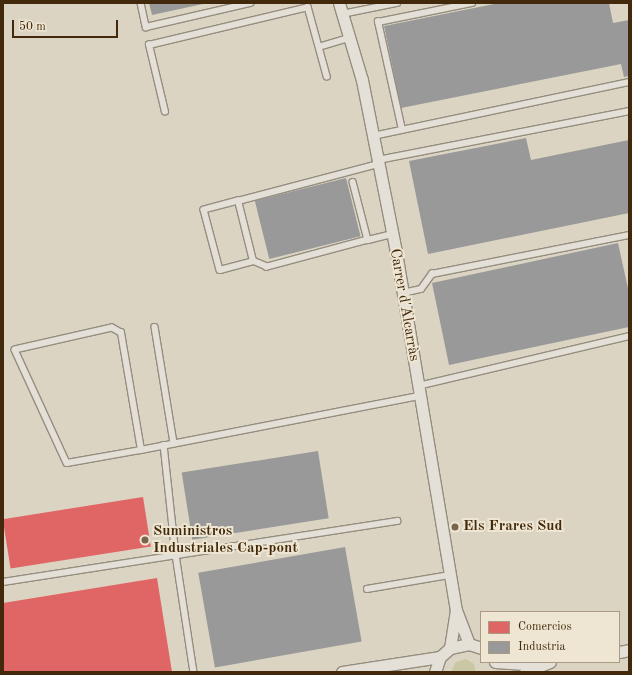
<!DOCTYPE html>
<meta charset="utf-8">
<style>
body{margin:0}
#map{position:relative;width:632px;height:675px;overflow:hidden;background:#dbd4c3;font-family:"Old Standard TT",serif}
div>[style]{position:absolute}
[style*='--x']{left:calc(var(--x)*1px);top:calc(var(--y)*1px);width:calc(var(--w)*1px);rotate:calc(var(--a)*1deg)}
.green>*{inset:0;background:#cac7a4}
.shops>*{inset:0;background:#e06666;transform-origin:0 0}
.industry>*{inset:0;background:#999;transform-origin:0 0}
.roads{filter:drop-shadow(1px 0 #958d7f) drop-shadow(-1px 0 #958d7f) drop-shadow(0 1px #958d7f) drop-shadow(0 -1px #958d7f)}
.lane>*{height:5.5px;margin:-2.75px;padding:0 2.75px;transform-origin:2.75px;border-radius:2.75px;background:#e4e0d7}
.street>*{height:11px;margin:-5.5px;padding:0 5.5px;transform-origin:5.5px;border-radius:5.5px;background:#e4e0d7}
.dots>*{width:11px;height:11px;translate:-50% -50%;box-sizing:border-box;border:2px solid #eee6d2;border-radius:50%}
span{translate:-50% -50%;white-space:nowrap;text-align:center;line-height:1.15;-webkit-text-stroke:4px #eee6d2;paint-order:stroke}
.street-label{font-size:15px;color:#43290c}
.poi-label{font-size:15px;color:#43290c;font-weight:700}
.left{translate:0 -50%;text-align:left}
.frame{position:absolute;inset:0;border:4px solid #43290c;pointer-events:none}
.legend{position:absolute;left:480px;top:611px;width:140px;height:52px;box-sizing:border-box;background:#eee6d2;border:1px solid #aa9a83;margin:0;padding:5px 7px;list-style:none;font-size:12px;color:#43290c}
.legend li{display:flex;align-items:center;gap:8px;height:20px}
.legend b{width:20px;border:1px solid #aa9a83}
.scale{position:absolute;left:12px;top:20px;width:106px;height:18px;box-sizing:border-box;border:2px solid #43290c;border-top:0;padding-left:5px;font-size:12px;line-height:14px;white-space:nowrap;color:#43290c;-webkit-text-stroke:3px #eee6d2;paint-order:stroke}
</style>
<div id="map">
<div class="green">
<div style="clip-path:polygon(466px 659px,474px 664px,476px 672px,451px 672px,456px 662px)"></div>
</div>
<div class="shops">
<div style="left:143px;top:497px;width:50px;height:142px;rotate:81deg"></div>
<div style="clip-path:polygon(157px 578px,172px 672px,3px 672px,3px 603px)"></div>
</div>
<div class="industry">
<div style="clip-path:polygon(149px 3px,203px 3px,203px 4px,152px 15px)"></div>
<div style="clip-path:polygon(499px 3px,609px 3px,613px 23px,629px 20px,629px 76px,624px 77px,621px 64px,401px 108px,384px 26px)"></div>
<div style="clip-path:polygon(526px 138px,531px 160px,629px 140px,629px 213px,428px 254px,409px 161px)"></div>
<div style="left:346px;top:178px;width:60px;height:94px;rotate:76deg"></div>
<div style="clip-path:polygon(618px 243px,629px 293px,629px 327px,449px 365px,432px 283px)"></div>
<div style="left:318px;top:451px;width:68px;height:138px;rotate:81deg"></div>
<div style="left:345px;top:547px;width:96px;height:149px;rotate:80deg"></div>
</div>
<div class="roads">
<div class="lane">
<div style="--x:141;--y:3;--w:25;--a:78"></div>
<div style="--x:146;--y:27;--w:107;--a:-13"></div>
<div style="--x:342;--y:14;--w:56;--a:-11.3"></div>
<div style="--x:319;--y:47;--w:31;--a:-17"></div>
<div style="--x:165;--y:112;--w:69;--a:-103.4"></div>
<div style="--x:149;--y:45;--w:163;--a:-13.4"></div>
<div style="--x:308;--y:7;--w:72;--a:74.6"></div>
<div style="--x:402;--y:130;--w:111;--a:-102.5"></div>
<div style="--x:378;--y:22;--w:96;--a:-11.4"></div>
<div style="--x:373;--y:136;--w:262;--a:-11.9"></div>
<div style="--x:378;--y:160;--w:256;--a:-11"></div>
<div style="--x:353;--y:182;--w:60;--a:75.5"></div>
<div style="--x:368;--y:240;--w:105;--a:165"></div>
<div style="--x:267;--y:267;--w:15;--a:-157"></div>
<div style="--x:253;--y:261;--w:62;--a:-104"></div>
<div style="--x:238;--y:201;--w:145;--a:-14.8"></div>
<div style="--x:238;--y:201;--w:35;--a:165"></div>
<div style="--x:204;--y:210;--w:62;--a:75.1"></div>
<div style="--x:220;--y:270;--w:34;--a:-15"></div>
<div style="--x:368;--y:240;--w:25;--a:-14"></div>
<div style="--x:403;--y:293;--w:18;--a:-13"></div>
<div style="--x:421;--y:289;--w:19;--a:-54"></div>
<div style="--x:432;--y:274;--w:201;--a:-11.2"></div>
<div style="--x:155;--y:327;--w:118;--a:80.7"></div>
<div style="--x:418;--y:386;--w:217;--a:-13.3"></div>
<div style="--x:164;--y:445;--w:111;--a:83.8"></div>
<div style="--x:176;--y:555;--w:118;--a:81.3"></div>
<div style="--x:141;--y:450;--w:119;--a:-99.7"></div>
<div style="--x:121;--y:333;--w:10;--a:-151"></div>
<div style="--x:112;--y:328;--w:99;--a:167.2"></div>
<div style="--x:15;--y:350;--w:124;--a:65.3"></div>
<div style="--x:67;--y:463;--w:75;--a:-10"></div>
<div style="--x:141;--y:450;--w:284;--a:-11"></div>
<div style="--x:3;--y:582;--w:399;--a:-8.8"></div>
<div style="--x:367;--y:589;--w:84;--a:-9.6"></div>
</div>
<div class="street">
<div style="--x:339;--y:3;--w:80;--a:73.4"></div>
<div style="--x:362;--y:80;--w:175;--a:78.8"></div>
<div style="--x:396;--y:252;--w:363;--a:80.5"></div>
<div style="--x:456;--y:610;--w:36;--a:69"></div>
<div style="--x:450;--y:648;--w:37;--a:-81"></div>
<div style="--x:619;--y:652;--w:10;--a:-11"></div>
<div style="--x:495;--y:662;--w:44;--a:3.9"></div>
<div style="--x:342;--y:672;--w:99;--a:-8.7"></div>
<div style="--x:435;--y:672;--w:16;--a:-72"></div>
<div style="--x:440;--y:657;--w:13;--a:-42"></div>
<div style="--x:450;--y:648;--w:19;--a:-12"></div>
<div style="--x:469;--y:644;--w:13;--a:18"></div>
<div style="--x:525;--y:672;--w:27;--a:-22"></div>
</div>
</div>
<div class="dots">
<div style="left:455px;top:527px;background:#78654c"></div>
<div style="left:145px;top:540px;background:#78654c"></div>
</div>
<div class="street-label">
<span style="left:404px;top:305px;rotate:80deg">Carrer d'Alcarràs</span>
</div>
<div class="poi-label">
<span class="left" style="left:463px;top:527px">Els Frares Sud</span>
<span class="left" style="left:153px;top:540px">Suministros<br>Industriales Cap-pont</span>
</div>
<div class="frame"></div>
<ul class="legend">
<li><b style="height:11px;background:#e06666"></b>Comercios</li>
<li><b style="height:11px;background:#999"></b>Industria</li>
</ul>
<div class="scale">50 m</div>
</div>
